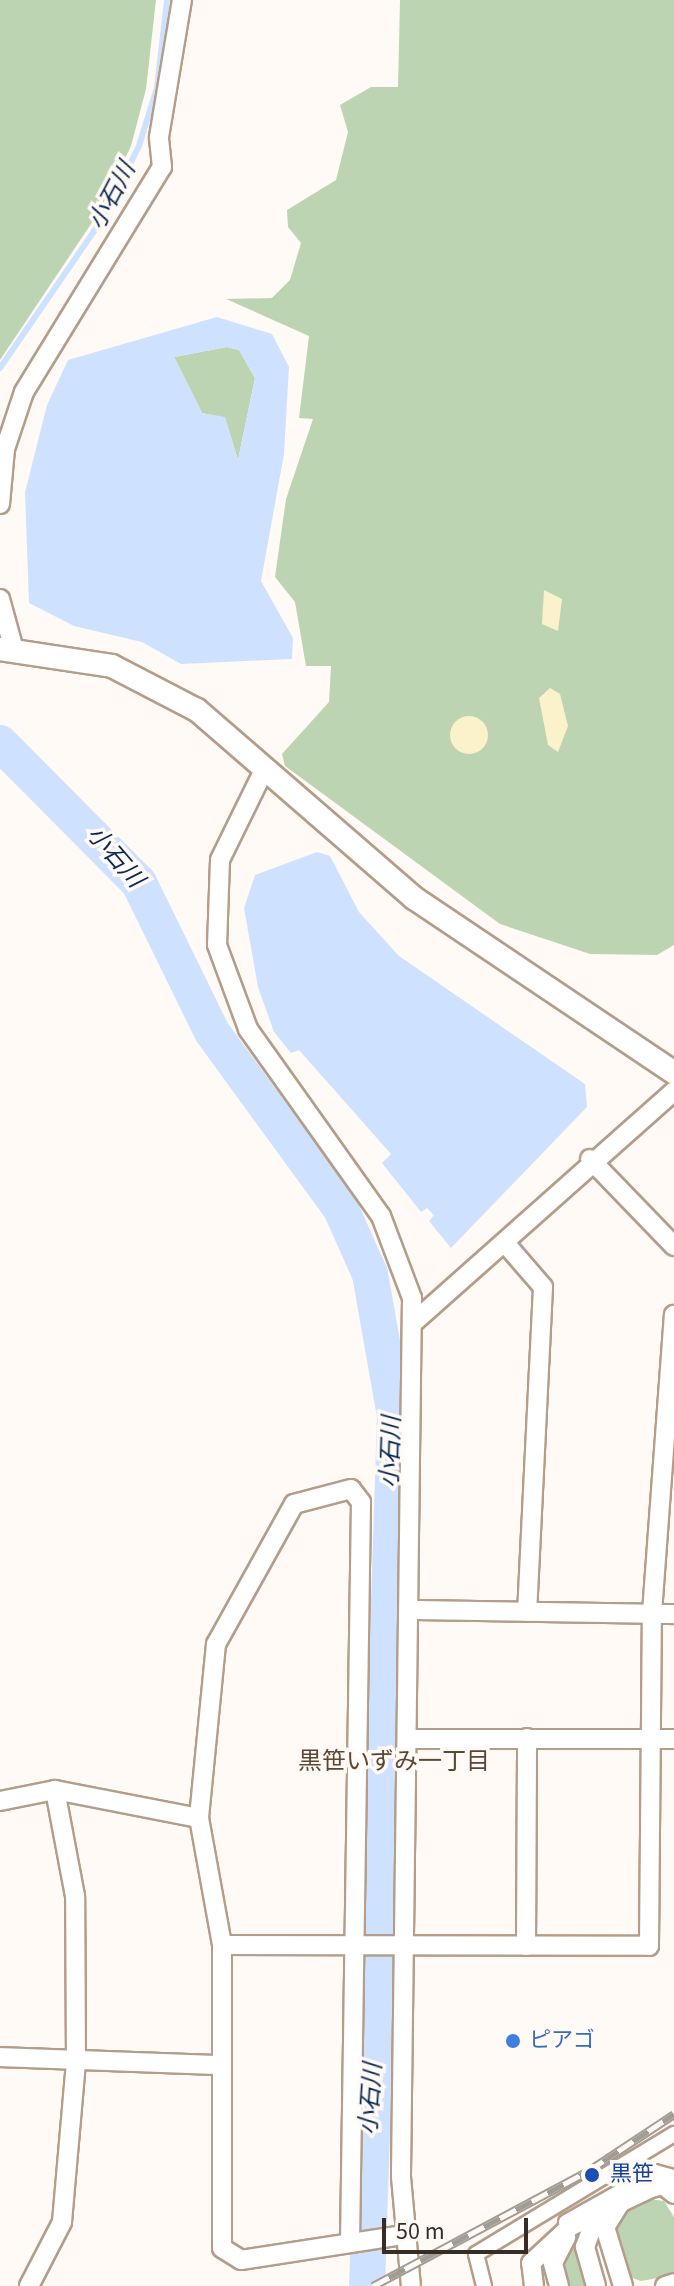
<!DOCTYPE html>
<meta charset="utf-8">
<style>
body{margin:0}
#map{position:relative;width:674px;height:2286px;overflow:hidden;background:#fffaf5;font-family:"Source Sans 3","Noto Sans JP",sans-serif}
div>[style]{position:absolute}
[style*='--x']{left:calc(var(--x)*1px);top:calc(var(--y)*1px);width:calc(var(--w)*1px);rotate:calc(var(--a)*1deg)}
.green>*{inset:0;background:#bdd4b3}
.sand>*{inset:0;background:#fbf1cb}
.round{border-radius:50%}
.water>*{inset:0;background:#cee2ff}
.stream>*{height:6px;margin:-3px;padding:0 3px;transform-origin:3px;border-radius:3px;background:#cee2ff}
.river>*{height:36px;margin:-18px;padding:0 18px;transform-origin:18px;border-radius:18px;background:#cee2ff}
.roads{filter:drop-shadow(2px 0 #b49d89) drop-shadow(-2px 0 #b49d89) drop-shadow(0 2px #b49d89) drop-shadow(0 -2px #b49d89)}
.pedestrian>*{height:14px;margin:-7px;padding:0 7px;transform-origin:7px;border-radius:7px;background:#fff}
.minor>*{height:18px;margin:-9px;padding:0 9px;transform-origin:9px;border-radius:9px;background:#fff}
.tertiary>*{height:22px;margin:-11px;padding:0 11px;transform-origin:11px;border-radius:11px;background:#fff}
.rail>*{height:9px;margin-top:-4.5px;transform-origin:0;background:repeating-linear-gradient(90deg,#fffaf5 0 18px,#a39c95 0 36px);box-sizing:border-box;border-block:2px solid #a39c95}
.dots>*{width:22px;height:22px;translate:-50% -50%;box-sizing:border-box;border:4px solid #fffaf5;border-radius:50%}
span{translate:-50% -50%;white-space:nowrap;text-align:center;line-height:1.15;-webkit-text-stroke:7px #fffaf5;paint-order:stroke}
.shop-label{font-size:22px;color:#366cbe}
.left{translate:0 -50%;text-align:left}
.transit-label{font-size:22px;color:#164399}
.water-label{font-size:24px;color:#082853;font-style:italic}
.neighbourhood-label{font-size:24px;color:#5b4735}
.scale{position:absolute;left:382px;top:2218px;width:146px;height:36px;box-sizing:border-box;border:4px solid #372d25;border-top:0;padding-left:10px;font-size:24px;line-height:28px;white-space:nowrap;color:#372d25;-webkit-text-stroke:6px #fffaf5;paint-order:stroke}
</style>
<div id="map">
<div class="green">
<div style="clip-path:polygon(0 0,156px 0,146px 89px,131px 146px,99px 212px,0 360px)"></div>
<div style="clip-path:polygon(400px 0,674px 0,674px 945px,657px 955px,590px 954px,500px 924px,285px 766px,282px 754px,329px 702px,331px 666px,306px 666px,295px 602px,275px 577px,286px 499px,313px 419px,299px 418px,309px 336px,226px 299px,272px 298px,290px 280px,301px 243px,288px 227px,287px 210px,336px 180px,348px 132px,340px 105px,371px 87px,398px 87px)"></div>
<div style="clip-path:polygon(227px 347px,239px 350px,255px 378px,238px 460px,225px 418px,202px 413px,174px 357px)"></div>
<div style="clip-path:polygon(649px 2199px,664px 2201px,674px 2217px,674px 2275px,641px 2281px,627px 2276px,613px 2232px,623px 2212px)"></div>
<div style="clip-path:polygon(574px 2244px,578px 2247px,589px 2286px,570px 2286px,564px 2278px,565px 2254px)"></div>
</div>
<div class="sand">
<div style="clip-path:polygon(544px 590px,562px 599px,558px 631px,542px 624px)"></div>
<div style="clip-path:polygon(550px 688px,560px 694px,568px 726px,558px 752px,548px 745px,539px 698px)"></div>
<div class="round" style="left:450px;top:716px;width:38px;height:38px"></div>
</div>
<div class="water">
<div style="clip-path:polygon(evenodd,217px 317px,272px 334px,289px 367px,284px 454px,261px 581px,293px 638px,292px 659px,181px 664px,142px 642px,74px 626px,29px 603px,25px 492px,47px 405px,68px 360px,217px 317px,227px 347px,239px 350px,255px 378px,238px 460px,225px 417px,202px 413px,174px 357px,227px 347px)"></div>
<div style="clip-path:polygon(317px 852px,330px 856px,359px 912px,399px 956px,585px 1084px,587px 1107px,451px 1248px,429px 1221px,434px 1215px,427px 1208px,421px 1212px,382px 1163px,391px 1154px,299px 1050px,291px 1053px,274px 1032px,258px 987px,244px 908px,255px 875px)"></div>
</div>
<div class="stream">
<div style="--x:0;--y:368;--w:182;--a:-55.5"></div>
<div style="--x:103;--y:218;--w:80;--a:-63.4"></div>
<div style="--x:139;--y:146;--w:61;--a:-72.8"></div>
<div style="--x:157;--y:88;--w:89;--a:-83.5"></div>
</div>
<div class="river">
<div style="--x:0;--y:743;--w:197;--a:45.2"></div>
<div style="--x:139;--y:883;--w:166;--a:63.9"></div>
<div style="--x:212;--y:1032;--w:219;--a:53.9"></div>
<div style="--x:341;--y:1209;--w:71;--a:66"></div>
<div style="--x:370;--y:1274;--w:144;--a:80"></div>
<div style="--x:395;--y:1416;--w:870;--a:91.84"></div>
</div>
<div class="roads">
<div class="pedestrian">
<div style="--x:566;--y:2222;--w:102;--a:-29.3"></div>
<div style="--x:655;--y:2172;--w:20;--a:15"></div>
<div style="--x:484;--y:2286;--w:33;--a:-104"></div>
<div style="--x:476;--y:2254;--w:232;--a:-31.2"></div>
</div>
<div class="minor">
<div style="--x:0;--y:504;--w:55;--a:-84.8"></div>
<div style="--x:5;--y:449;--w:60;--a:-71.6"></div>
<div style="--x:24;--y:392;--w:264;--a:-58.5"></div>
<div style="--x:162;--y:167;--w:30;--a:-96"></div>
<div style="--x:159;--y:137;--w:139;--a:-80.5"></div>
<div style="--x:0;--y:599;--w:53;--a:74.6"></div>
<div style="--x:264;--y:770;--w:100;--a:116.1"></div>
<div style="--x:220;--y:860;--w:85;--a:92"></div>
<div style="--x:217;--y:945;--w:90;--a:69.7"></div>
<div style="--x:248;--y:1029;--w:229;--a:54.6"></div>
<div style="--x:381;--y:1216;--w:88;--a:69.3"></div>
<div style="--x:412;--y:1298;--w:879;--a:90.72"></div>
<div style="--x:401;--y:2177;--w:109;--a:84.8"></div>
<div style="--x:590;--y:1159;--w:121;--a:46"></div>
<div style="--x:505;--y:1243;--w:58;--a:49.2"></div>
<div style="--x:543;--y:1287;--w:325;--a:92.8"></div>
<div style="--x:414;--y:1322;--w:348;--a:-41.6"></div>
<div style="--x:409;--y:1610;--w:265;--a:0.9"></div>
<div style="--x:411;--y:1739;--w:263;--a:0"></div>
<div style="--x:0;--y:1801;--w:56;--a:-11.3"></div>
<div style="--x:55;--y:1790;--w:147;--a:11"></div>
<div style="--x:222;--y:1945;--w:427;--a:0.1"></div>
<div style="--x:649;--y:1946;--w:333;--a:-89.5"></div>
<div style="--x:652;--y:1613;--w:299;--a:-85.8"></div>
<div style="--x:526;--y:1946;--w:208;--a:-89.7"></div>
<div style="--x:0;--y:2057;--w:221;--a:2.1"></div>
<div style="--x:619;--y:2205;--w:26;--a:122"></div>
<div style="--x:605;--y:2227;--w:62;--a:73"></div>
<div style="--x:350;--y:2243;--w:741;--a:-89.15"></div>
<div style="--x:361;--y:1502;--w:16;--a:-128"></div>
<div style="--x:351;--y:1489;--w:59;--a:165.3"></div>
<div style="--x:294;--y:1504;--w:160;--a:119.1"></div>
<div style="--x:216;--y:1644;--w:175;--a:95.6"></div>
<div style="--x:199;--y:1818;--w:129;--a:79.7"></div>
<div style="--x:222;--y:1945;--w:303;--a:90"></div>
<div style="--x:222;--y:2248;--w:22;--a:32"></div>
<div style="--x:241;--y:2260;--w:163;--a:-8.8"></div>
<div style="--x:29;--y:2286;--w:72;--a:-62.7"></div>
<div style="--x:62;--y:2222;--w:162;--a:-85"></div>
<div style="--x:76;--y:2061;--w:165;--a:-90.3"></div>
<div style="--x:75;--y:1896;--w:108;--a:-100.7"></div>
<div style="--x:534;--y:2286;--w:23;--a:-97"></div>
<div style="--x:531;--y:2263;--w:54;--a:-42.8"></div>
<div style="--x:571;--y:2226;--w:89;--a:-25.4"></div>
<div style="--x:651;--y:2188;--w:12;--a:-14"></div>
<div style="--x:663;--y:2185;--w:14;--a:39"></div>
<div style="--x:559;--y:2286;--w:24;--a:-105"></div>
<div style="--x:553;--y:2263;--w:29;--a:-63"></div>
<div style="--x:596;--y:2286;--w:41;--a:-105.8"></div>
<div style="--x:585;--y:2247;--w:35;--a:-70"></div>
<div style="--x:665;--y:2286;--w:9;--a:-18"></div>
</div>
<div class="tertiary">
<div style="--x:0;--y:649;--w:113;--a:8.6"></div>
<div style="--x:112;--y:666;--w:96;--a:27.4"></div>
<div style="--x:197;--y:710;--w:287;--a:40.9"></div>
<div style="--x:414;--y:898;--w:313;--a:33.9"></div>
</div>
</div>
<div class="rail">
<div style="--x:373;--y:2286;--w:244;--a:-28.1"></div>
<div style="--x:588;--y:2171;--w:103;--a:-33.5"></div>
</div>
<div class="dots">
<div style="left:513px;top:2041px;background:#3f7fe0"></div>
<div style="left:592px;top:2175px;background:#1a4fb4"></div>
</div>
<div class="shop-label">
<span class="left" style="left:529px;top:2041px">ピアゴ</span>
</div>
<div class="transit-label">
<span class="left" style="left:610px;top:2175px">黒笹</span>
</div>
<div class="water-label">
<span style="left:112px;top:196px;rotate:-62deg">小石川</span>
<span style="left:115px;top:857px;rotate:49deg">小石川</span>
<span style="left:391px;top:1452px;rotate:-88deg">小石川</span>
<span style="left:371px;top:2099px;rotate:-86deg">小石川</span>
</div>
<div class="neighbourhood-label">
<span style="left:394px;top:1762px">黒笹いずみ一丁目</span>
</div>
<div class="scale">50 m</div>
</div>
